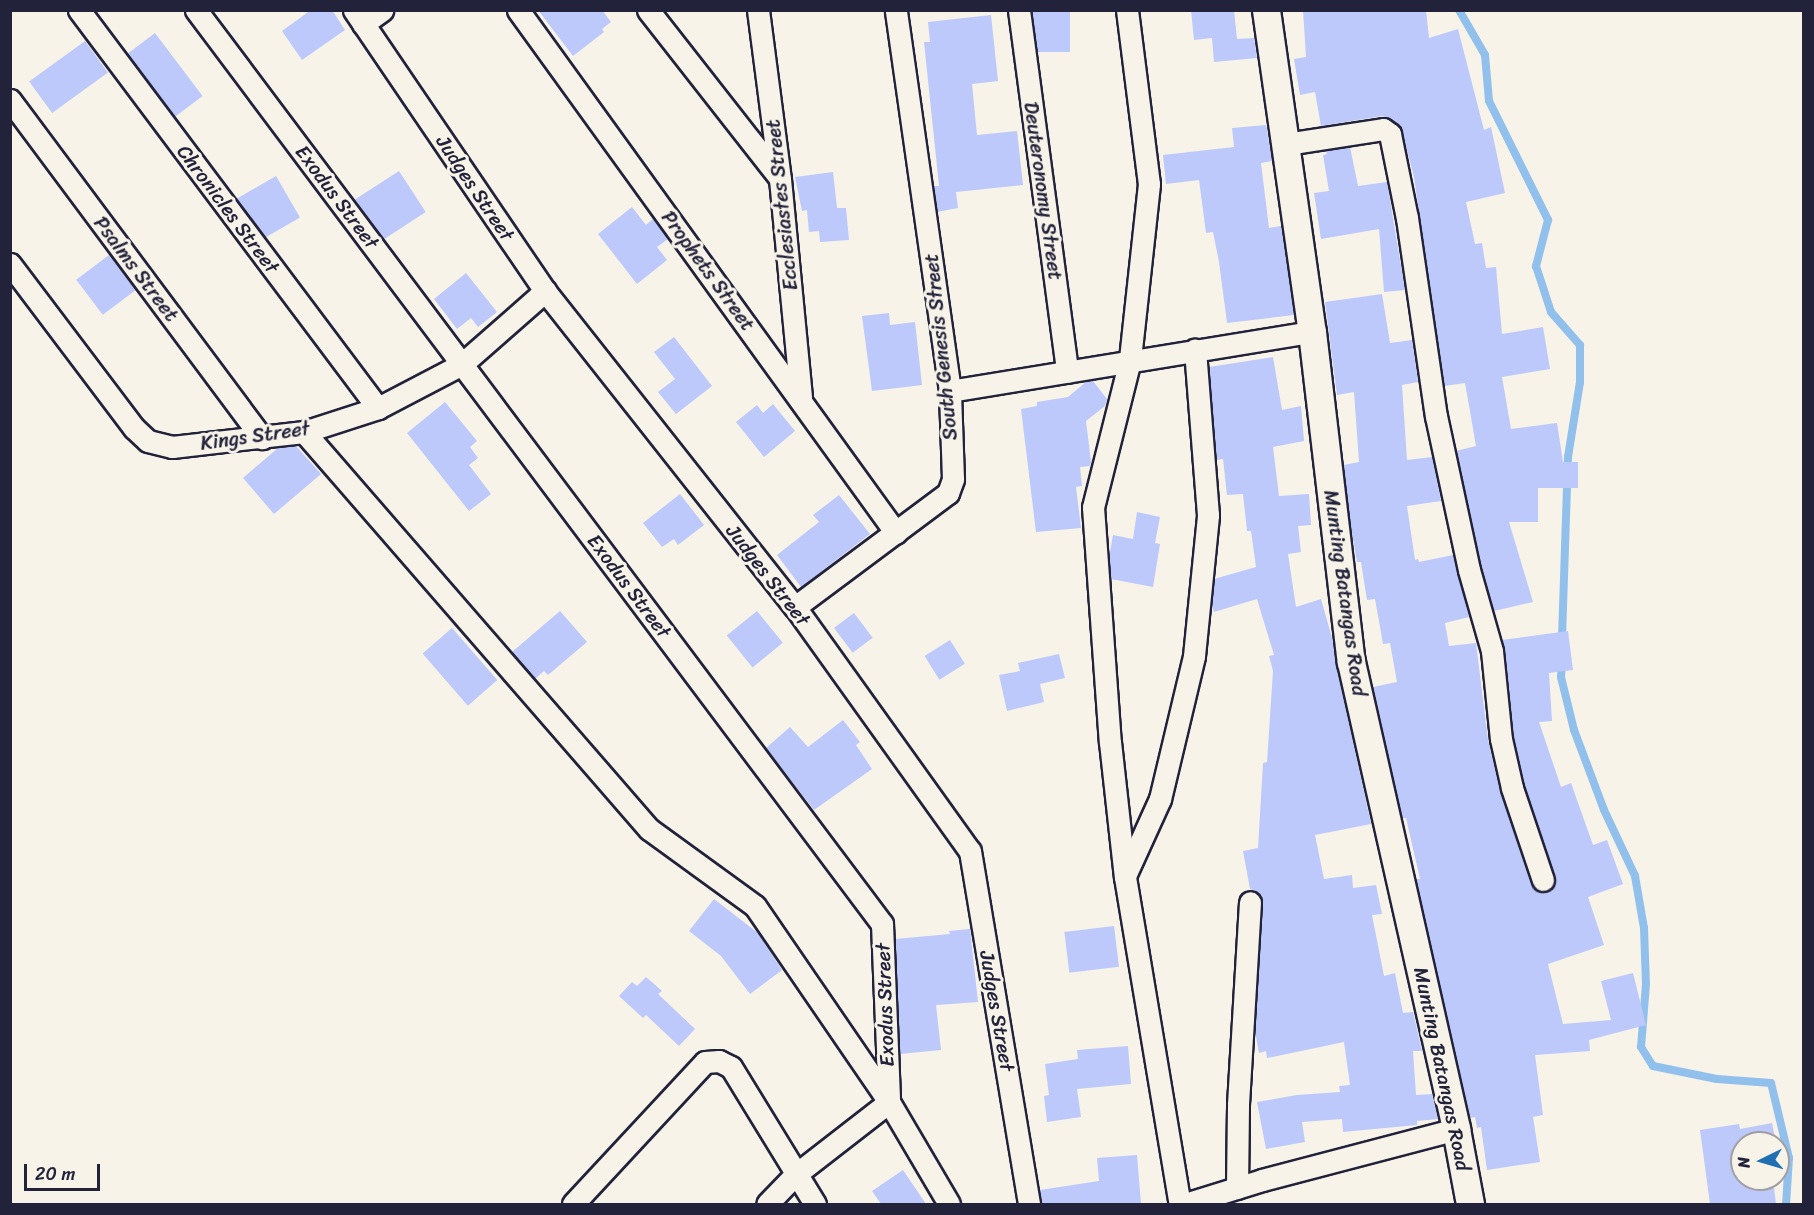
<!DOCTYPE html>
<style>
body{margin:0}
#map{position:relative;width:1814px;height:1215px;overflow:hidden;background:#f7f3e8;font-family:Sriracha,sans-serif}
div>[style]{position:absolute}
[style*='--x']{left:calc(var(--x)*1px);top:calc(var(--y)*1px);width:calc(var(--w)*1px);rotate:calc(var(--a)*1deg)}
.stream>*{height:8px;margin:-4px;padding:0 4px;transform-origin:4px;border-radius:4px;background:#92c0ed}
.building>*{inset:0;background:#bcc9fa;transform-origin:0 0}
.roads{filter:drop-shadow(2px 0 #22223b) drop-shadow(-2px 0 #22223b) drop-shadow(0 2px #22223b) drop-shadow(0 -2px #22223b)}
.minor>*{height:21px;margin:-10.5px;padding:0 10.5px;transform-origin:10.5px;border-radius:10.5px;background:#f7f3e8}
.tertiary>*{height:27px;margin:-13.5px;padding:0 13.5px;transform-origin:13.5px;border-radius:13.5px;background:#f7f3e8}
span{translate:-50% -50%;white-space:nowrap;text-align:center;line-height:1.15;-webkit-text-stroke:6px #f7f3e8;paint-order:stroke}
.street-label{font-size:20px;color:#22223b}
.frame{position:absolute;inset:0;border:12px solid #22223b;pointer-events:none}
.north{position:absolute;left:1730px;top:1131px;width:60px;height:60px;box-sizing:border-box;background:#f7f3e8;border:2px solid #a29fa3;border-radius:50%;rotate:265deg;font-size:16px;font-weight:700;line-height:24px;text-align:center;color:#22223b}
.north::after{content:'';display:block;margin:auto;width:21px;height:27px;background:#1f6fb2;clip-path:polygon(50% 0,100% 100%,50% 72%,0 100%)}
.scale{position:absolute;left:24px;top:1164px;width:76px;height:27px;box-sizing:border-box;border:3px solid #22223b;border-top:0;padding-left:8px;font-size:18px;line-height:21px;white-space:nowrap;color:#22223b;-webkit-text-stroke:4px #f7f3e8;paint-order:stroke}
</style>
<div id="map">
<div class="stream">
<div style="--x:1459;--y:10;--w:52;--a:60"></div>
<div style="--x:1485;--y:55;--w:46;--a:85"></div>
<div style="--x:1489;--y:101;--w:133;--a:63.6"></div>
<div style="--x:1548;--y:220;--w:48;--a:104.6"></div>
<div style="--x:1536;--y:266;--w:48;--a:71.9"></div>
<div style="--x:1551;--y:312;--w:44;--a:48.7"></div>
<div style="--x:1580;--y:345;--w:37;--a:90"></div>
<div style="--x:1580;--y:382;--w:76;--a:99.1"></div>
<div style="--x:1568;--y:457;--w:185;--a:91.9"></div>
<div style="--x:1562;--y:663;--w:14;--a:94"></div>
<div style="--x:1561;--y:677;--w:55;--a:76.2"></div>
<div style="--x:1574;--y:730;--w:85;--a:69.4"></div>
<div style="--x:1604;--y:810;--w:73;--a:64.8"></div>
<div style="--x:1635;--y:876;--w:53;--a:80.2"></div>
<div style="--x:1644;--y:928;--w:56;--a:88"></div>
<div style="--x:1646;--y:984;--w:63;--a:94.5"></div>
<div style="--x:1641;--y:1047;--w:22;--a:58"></div>
<div style="--x:1653;--y:1066;--w:65;--a:11.5"></div>
<div style="--x:1717;--y:1079;--w:54;--a:4.2"></div>
<div style="--x:1771;--y:1083;--w:77;--a:76.5"></div>
<div style="--x:1789;--y:1158;--w:46;--a:93.7"></div>
</div>
<div class="building">
<div style="clip-path:polygon(311px 10px,332px 10px,345px 30px,302px 60px,282px 31px)"></div>
<div style="clip-path:polygon(538px 10px,602px 10px,611px 22px,602px 29px,604px 32px,573px 56px)"></div>
<div style="left:1032px;top:10px;width:38px;height:42px"></div>
<div style="clip-path:polygon(1191px 10px,1234px 10px,1237px 39px,1254px 38px,1257px 58px,1214px 62px,1212px 38px,1194px 40px)"></div>
<div style="clip-path:polygon(1303px 10px,1426px 10px,1429px 38px,1458px 29px,1484px 130px,1491px 127px,1505px 193px,1466px 202px,1475px 244px,1482px 243px,1486px 268px,1496px 267px,1502px 334px,1543px 327px,1550px 369px,1502px 377px,1511px 429px,1557px 423px,1563px 462px,1578px 462px,1578px 488px,1538px 488px,1538px 522px,1509px 522px,1533px 602px,1494px 611px,1481px 567px,1456px 451px,1476px 446px,1465px 383px,1444px 386px,1414px 177px,1402px 131px,1397px 124px,1382px 116px,1321px 126px,1315px 92px,1300px 95px,1294px 59px,1306px 57px)"></div>
<div style="clip-path:polygon(991px 15px,998px 81px,972px 84px,977px 135px,1017px 131px,1023px 185px,956px 192px,958px 208px,937px 212px,934px 186px,939px 186px,924px 42px,930px 42px,928px 22px)"></div>
<div style="left:155px;top:33px;width:79px;height:34px;rotate:53deg"></div>
<div style="left:85px;top:41px;width:39px;height:69px;rotate:54deg"></div>
<div style="clip-path:polygon(1266px 125px,1272px 161px,1261px 163px,1269px 228px,1281px 226px,1294px 315px,1227px 323px,1219px 262px,1213px 232px,1206px 233px,1199px 180px,1166px 184px,1163px 155px,1234px 147px,1232px 128px)"></div>
<div style="clip-path:polygon(1350px 147px,1358px 186px,1387px 182px,1405px 290px,1384px 292px,1379px 229px,1321px 239px,1314px 193px,1329px 191px,1323px 155px,1327px 154px,1326px 151px)"></div>
<div style="left:399px;top:171px;width:49px;height:53px;rotate:57deg"></div>
<div style="clip-path:polygon(833px 172px,837px 208px,846px 208px,849px 240px,820px 242px,819px 231px,809px 232px,807px 210px,802px 211px,795px 177px)"></div>
<div style="left:276px;top:176px;width:48px;height:45px;rotate:60deg"></div>
<div style="clip-path:polygon(632px 207px,646px 225px,653px 219px,668px 239px,657px 247px,667px 260px,637px 284px,598px 234px)"></div>
<div style="left:109px;top:255px;width:44px;height:41px;rotate:53deg"></div>
<div style="clip-path:polygon(466px 273px,497px 312px,478px 327px,471px 318px,457px 329px,434px 299px)"></div>
<div style="clip-path:polygon(1382px 294px,1390px 343px,1412px 340px,1418px 382px,1402px 385px,1407px 460px,1432px 457px,1441px 501px,1407px 506px,1415px 560px,1418px 559px,1419px 562px,1453px 555px,1469px 617px,1445px 623px,1449px 646px,1476px 643px,1488px 740px,1500px 791px,1531px 884px,1541px 893px,1552px 889px,1555px 877px,1524px 785px,1514px 737px,1502px 640px,1568px 631px,1573px 670px,1549px 673px,1552px 721px,1539px 722px,1561px 787px,1571px 783px,1593px 845px,1607px 840px,1623px 884px,1588px 897px,1604px 945px,1548px 964px,1563px 1024px,1611px 1020px,1601px 981px,1633px 973px,1646px 1025px,1589px 1040px,1590px 1051px,1535px 1055px,1543px 1115px,1533px 1117px,1540px 1162px,1487px 1170px,1481px 1127px,1477px 1128px,1475px 1117px,1470px 1118px,1416px 879px,1420px 879px,1406px 818px,1402px 818px,1373px 687px,1397px 682px,1390px 643px,1383px 644px,1375px 599px,1367px 600px,1361px 562px,1357px 562px,1349px 515px,1344px 465px,1359px 462px,1354px 392px,1337px 395px,1325px 302px)"></div>
<div style="clip-path:polygon(889px 313px,890px 325px,915px 322px,922px 385px,872px 391px,862px 316px)"></div>
<div style="clip-path:polygon(674px 337px,712px 386px,676px 414px,658px 392px,675px 379px,654px 352px)"></div>
<div style="clip-path:polygon(1273px 357px,1282px 410px,1301px 406px,1304px 441px,1273px 447px,1279px 496px,1309px 494px,1311px 525px,1298px 526px,1301px 552px,1288px 554px,1296px 607px,1321px 599px,1332px 638px,1336px 665px,1371px 824px,1315px 835px,1324px 879px,1352px 875px,1353px 888px,1376px 885px,1382px 914px,1372px 915px,1384px 976px,1395px 973px,1403px 1013px,1413px 1012px,1422px 1051px,1413px 1051px,1416px 1095px,1432px 1094px,1438px 1119px,1417px 1121px,1417px 1125px,1343px 1132px,1342px 1119px,1302px 1122px,1305px 1142px,1266px 1149px,1257px 1102px,1297px 1095px,1340px 1092px,1339px 1086px,1350px 1085px,1344px 1042px,1267px 1058px,1266px 1051px,1259px 1053px,1255px 1031px,1263px 903px,1257px 892px,1250px 889px,1243px 851px,1258px 848px,1263px 763px,1267px 762px,1273px 671px,1269px 656px,1274px 655px,1257px 599px,1214px 612px,1212px 606px,1214px 579px,1256px 567px,1251px 531px,1247px 531px,1243px 494px,1227px 495px,1223px 459px,1216px 460px,1209px 367px)"></div>
<div style="clip-path:polygon(1093px 381px,1107px 399px,1105px 406px,1086px 421px,1091px 462px,1090px 466px,1080px 467px,1082px 486px,1076px 487px,1081px 528px,1036px 532px,1021px 409px,1037px 406px,1037px 402px,1068px 397px,1086px 382px)"></div>
<div style="clip-path:polygon(445px 402px,477px 441px,470px 447px,478px 458px,469px 465px,491px 494px,469px 511px,407px 433px)"></div>
<div style="clip-path:polygon(773px 404px,795px 431px,764px 457px,736px 422px,757px 405px,763px 413px)"></div>
<div style="clip-path:polygon(296px 446px,321px 474px,274px 514px,243px 478px,278px 448px)"></div>
<div style="clip-path:polygon(680px 494px,704px 525px,678px 545px,674px 539px,662px 547px,643px 523px)"></div>
<div style="clip-path:polygon(839px 495px,870px 534px,801px 587px,777px 555px,819px 522px,813px 515px)"></div>
<div style="clip-path:polygon(1137px 512px,1160px 517px,1155px 543px,1160px 544px,1153px 587px,1111px 579px,1109px 558px,1113px 535px,1133px 539px)"></div>
<div style="clip-path:polygon(560px 611px,587px 642px,548px 675px,544px 671px,535px 679px,512px 652px)"></div>
<div style="left:757px;top:611px;width:41px;height:39px;rotate:51deg"></div>
<div style="left:854px;top:613px;width:31px;height:25px;rotate:53deg"></div>
<div style="left:452px;top:628px;width:69px;height:39px;rotate:49deg"></div>
<div style="left:950px;top:640px;width:28px;height:30px;rotate:58deg"></div>
<div style="clip-path:polygon(1059px 654px,1065px 678px,1040px 684px,1044px 702px,1007px 711px,999px 675px,1020px 671px,1018px 663px)"></div>
<div style="clip-path:polygon(843px 720px,860px 742px,856px 745px,872px 769px,814px 810px,766px 748px,790px 727px,808px 747px)"></div>
<div style="clip-path:polygon(714px 899px,758px 933px,782px 970px,750px 994px,721px 956px,689px 931px)"></div>
<div style="left:1114px;top:926px;width:41px;height:50px;rotate:83deg"></div>
<div style="clip-path:polygon(970px 929px,978px 1002px,936px 1005px,941px 1050px,900px 1054px,895px 939px,950px 934px,949px 931px)"></div>
<div style="clip-path:polygon(646px 977px,662px 991px,658px 994px,695px 1029px,679px 1046px,646px 1015px,643px 1018px,619px 996px,632px 982px,637px 986px)"></div>
<div style="clip-path:polygon(1128px 1046px,1131px 1084px,1077px 1089px,1081px 1117px,1047px 1122px,1044px 1096px,1049px 1095px,1045px 1064px,1078px 1059px,1077px 1050px)"></div>
<div style="clip-path:polygon(1772px 1123px,1776px 1143px,1742px 1143px,1742px 1179px,1773px 1179px,1776px 1204px,1710px 1204px,1700px 1130px,1739px 1124px,1740px 1129px)"></div>
<div style="clip-path:polygon(1137px 1155px,1141px 1204px,1041px 1204px,1040px 1190px,1099px 1181px,1097px 1158px)"></div>
<div style="clip-path:polygon(903px 1170px,926px 1204px,881px 1204px,872px 1191px)"></div>
</div>
<div class="roads">
<div class="minor">
<div style="--x:79;--y:10;--w:498;--a:53.1"></div>
<div style="--x:196;--y:10;--w:1143;--a:53.11"></div>
<div style="--x:882;--y:924;--w:178;--a:87.7"></div>
<div style="--x:889;--y:1102;--w:119;--a:142.2"></div>
<div style="--x:795;--y:1175;--w:40;--a:134"></div>
<div style="--x:354;--y:10;--w:340;--a:55.8"></div>
<div style="--x:545;--y:291;--w:403;--a:51.7"></div>
<div style="--x:795;--y:607;--w:300;--a:54.4"></div>
<div style="--x:970;--y:851;--w:358;--a:80.5"></div>
<div style="--x:518;--y:10;--w:645;--a:54.14"></div>
<div style="--x:648;--y:10;--w:212;--a:51.9"></div>
<div style="--x:758;--y:10;--w:170;--a:82.6"></div>
<div style="--x:780;--y:179;--w:219;--a:84.5"></div>
<div style="--x:1019;--y:10;--w:365;--a:82.4"></div>
<div style="--x:1127;--y:10;--w:175;--a:82.8"></div>
<div style="--x:1149;--y:184;--w:177;--a:96.2"></div>
<div style="--x:1130;--y:360;--w:152;--a:104.1"></div>
<div style="--x:1093;--y:507;--w:236;--a:85.9"></div>
<div style="--x:1110;--y:742;--w:136;--a:83.7"></div>
<div style="--x:1125;--y:877;--w:332;--a:80.5"></div>
<div style="--x:363;--y:24;--w:24;--a:-36"></div>
<div style="--x:10;--y:100;--w:422;--a:53.3"></div>
<div style="--x:1286;--y:144;--w:98;--a:-8.8"></div>
<div style="--x:1383;--y:129;--w:9;--a:36"></div>
<div style="--x:1390;--y:134;--w:86;--a:78.6"></div>
<div style="--x:1407;--y:218;--w:200;--a:81.7"></div>
<div style="--x:1436;--y:416;--w:157;--a:77.9"></div>
<div style="--x:1469;--y:570;--w:84;--a:74.1"></div>
<div style="--x:1492;--y:651;--w:88;--a:84.2"></div>
<div style="--x:1501;--y:739;--w:50;--a:77.3"></div>
<div style="--x:1512;--y:788;--w:97;--a:71.4"></div>
<div style="--x:10;--y:264;--w:206;--a:52.9"></div>
<div style="--x:134;--y:428;--w:19;--a:43"></div>
<div style="--x:148;--y:441;--w:25;--a:14"></div>
<div style="--x:172;--y:447;--w:133;--a:-6.5"></div>
<div style="--x:304;--y:432;--w:78;--a:-18"></div>
<div style="--x:378;--y:408;--w:95;--a:-27.6"></div>
<div style="--x:462;--y:364;--w:111;--a:-41.3"></div>
<div style="--x:950;--y:391;--w:367;--a:-9.3"></div>
<div style="--x:304;--y:432;--w:526;--a:49.01"></div>
<div style="--x:649;--y:829;--w:131;--a:36"></div>
<div style="--x:755;--y:906;--w:237;--a:55.6"></div>
<div style="--x:889;--y:1102;--w:118;--a:59.5"></div>
<div style="--x:795;--y:607;--w:191;--a:-36.7"></div>
<div style="--x:948;--y:493;--w:15;--a:-70"></div>
<div style="--x:953;--y:479;--w:88;--a:-92"></div>
<div style="--x:950;--y:391;--w:385;--a:-98.1"></div>
<div style="--x:1125;--y:876;--w:85;--a:-65.6"></div>
<div style="--x:1160;--y:799;--w:147;--a:-76.6"></div>
<div style="--x:1194;--y:656;--w:142;--a:-84.3"></div>
<div style="--x:1208;--y:515;--w:166;--a:-94.5"></div>
<div style="--x:1237;--y:1188;--w:84;--a:-89.3"></div>
<div style="--x:1238;--y:1104;--w:202;--a:-86.6"></div>
<div style="--x:573;--y:1204;--w:194;--a:-47.1"></div>
<div style="--x:705;--y:1062;--w:14;--a:-4"></div>
<div style="--x:719;--y:1061;--w:13;--a:27"></div>
<div style="--x:731;--y:1067;--w:161;--a:58.5"></div>
<div style="--x:1185;--y:1204;--w:81;--a:-17.3"></div>
<div style="--x:1262;--y:1180;--w:201;--a:-14.7"></div>
</div>
<div class="tertiary">
<div style="--x:1266;--y:10;--w:325;--a:81.9"></div>
<div style="--x:1312;--y:332;--w:332;--a:83.3"></div>
<div style="--x:1351;--y:662;--w:479;--a:77.3"></div>
<div style="--x:1456;--y:1129;--w:76;--a:79.4"></div>
</div>
</div>
<div class="street-label">
<span style="left:475px;top:188px;rotate:56deg">Judges Street</span>
<span style="left:1043px;top:191px;rotate:82deg">Deuteronomy Street</span>
<span style="left:337px;top:197px;rotate:53deg">Exodus Street</span>
<span style="left:782px;top:205px;rotate:-96deg">Ecclesiastes Street</span>
<span style="left:228px;top:209px;rotate:53deg">Chronicles Street</span>
<span style="left:136px;top:269px;rotate:53deg">Psalms Street</span>
<span style="left:708px;top:271px;rotate:54deg">Prophets Street</span>
<span style="left:941px;top:347px;rotate:-96deg">South Genesis Street</span>
<span style="left:255px;top:436px;rotate:-8deg">Kings Street</span>
<span style="left:768px;top:575px;rotate:52deg">Judges Street</span>
<span style="left:629px;top:586px;rotate:53deg">Exodus Street</span>
<span style="left:1345px;top:593px;rotate:82deg">Munting Batangas Road</span>
<span style="left:885px;top:1005px;rotate:-92deg">Exodus Street</span>
<span style="left:997px;top:1011px;rotate:80deg">Judges Street</span>
<span style="left:1442px;top:1069px;rotate:78deg">Munting Batangas Road</span>
</div>
<div class="frame"></div>
<div class="north">N</div>
<div class="scale">20 m</div>
</div>
